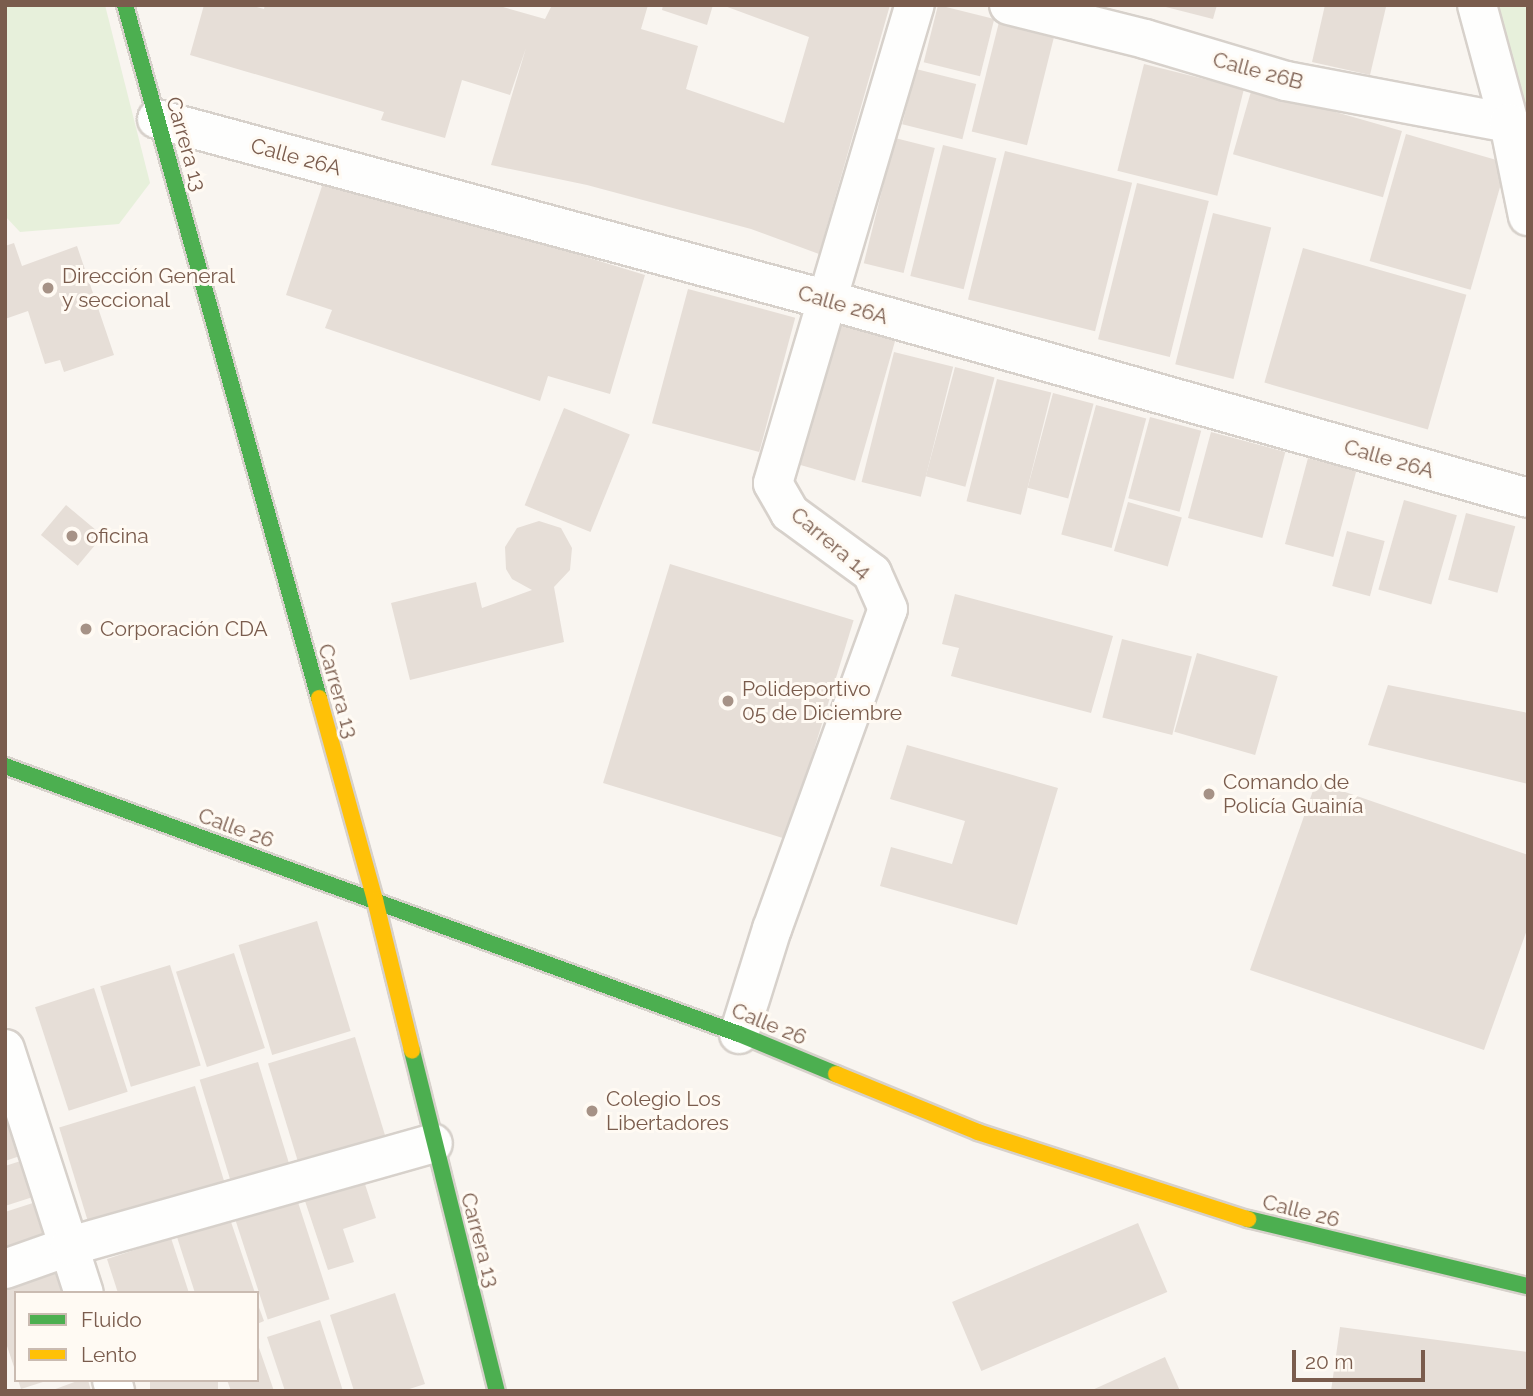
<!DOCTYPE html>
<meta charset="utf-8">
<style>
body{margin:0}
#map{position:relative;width:1533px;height:1396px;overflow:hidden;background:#f9f5f0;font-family:Raleway,sans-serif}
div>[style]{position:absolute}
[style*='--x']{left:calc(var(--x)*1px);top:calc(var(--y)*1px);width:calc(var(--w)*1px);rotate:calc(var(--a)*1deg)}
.green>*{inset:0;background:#e7f0db}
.building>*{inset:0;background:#e6ded7;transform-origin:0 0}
.roads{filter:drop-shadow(2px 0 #d7d1cb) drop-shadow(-2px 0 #d7d1cb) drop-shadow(0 2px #d7d1cb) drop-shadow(0 -2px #d7d1cb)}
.street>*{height:38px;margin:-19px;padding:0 19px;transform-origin:19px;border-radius:19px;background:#fefefd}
.fast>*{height:16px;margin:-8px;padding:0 8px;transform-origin:8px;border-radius:8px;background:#4caf50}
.slow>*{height:16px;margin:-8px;padding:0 8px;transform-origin:8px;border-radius:8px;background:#ffc107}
.dots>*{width:19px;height:19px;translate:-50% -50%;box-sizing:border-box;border:4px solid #fffaf3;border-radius:50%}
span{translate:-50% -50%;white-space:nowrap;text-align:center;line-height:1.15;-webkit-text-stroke:6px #fffaf3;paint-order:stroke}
.street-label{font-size:21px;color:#7a5c4d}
.poi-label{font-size:21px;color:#7a5c4d}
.left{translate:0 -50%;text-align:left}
.frame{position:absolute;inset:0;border:7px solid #7a5c4d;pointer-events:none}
.legend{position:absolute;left:14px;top:1291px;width:245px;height:91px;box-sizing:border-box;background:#fffaf3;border:2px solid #cabbb1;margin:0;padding:9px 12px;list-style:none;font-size:21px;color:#7a5c4d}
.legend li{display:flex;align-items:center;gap:14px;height:35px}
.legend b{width:35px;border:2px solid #cabbb1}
.scale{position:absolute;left:1292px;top:1350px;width:133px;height:32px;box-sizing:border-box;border:4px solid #7a5c4d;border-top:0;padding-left:9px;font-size:21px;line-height:24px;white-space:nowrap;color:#7a5c4d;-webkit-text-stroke:5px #fffaf3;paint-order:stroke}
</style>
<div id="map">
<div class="green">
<div style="clip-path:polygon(5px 5px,105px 5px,150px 183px,119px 224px,20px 232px,5px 216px)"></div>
<div style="clip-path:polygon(1490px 5px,1528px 5px,1528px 143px)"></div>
</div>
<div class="building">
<div style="clip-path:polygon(204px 5px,250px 5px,264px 9px,265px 5px,496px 5px,545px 19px,552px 5px,648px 5px,641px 29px,698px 46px,686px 89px,784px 123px,809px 37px,722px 5px,890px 5px,819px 254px,751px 229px,587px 185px,491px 165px,526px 48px,510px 95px,462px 80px,445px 138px,381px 120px,384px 112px,190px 55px)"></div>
<div style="clip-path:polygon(663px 5px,713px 5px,707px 25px,662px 10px)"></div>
<div style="left:938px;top:5px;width:58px;height:59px;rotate:14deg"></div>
<div style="clip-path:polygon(1158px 5px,1217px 5px,1213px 19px)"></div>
<div style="clip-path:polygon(1325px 5px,1386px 7px,1370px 75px,1312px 62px)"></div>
<div style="left:1000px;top:18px;width:57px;height:117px;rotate:14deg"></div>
<div style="left:1144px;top:64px;width:103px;height:110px;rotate:14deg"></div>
<div style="left:916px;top:69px;width:62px;height:57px;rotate:14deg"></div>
<div style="left:1252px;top:88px;width:156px;height:69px;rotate:16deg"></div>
<div style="left:1406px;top:134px;width:105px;height:132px;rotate:16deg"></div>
<div style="left:895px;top:138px;width:41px;height:129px;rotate:14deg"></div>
<div style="left:943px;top:145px;width:55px;height:135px;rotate:14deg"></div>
<div style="left:1005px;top:151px;width:131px;height:153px;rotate:14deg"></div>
<div style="clip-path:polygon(325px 177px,645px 275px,610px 394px,548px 376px,540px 401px,325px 328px,332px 310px,286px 295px)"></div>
<div style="left:1137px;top:183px;width:74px;height:161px;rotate:14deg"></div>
<div style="left:1213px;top:213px;width:60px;height:156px;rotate:14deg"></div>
<div style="clip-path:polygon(14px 243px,22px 266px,77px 246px,114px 355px,64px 372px,60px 360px,45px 364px,28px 311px,5px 319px,5px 246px)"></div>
<div style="left:1303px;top:248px;width:170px;height:140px;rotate:16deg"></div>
<div style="left:688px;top:289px;width:111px;height:139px;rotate:15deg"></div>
<div style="left:835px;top:322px;width:63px;height:147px;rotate:16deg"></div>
<div style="left:894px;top:352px;width:61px;height:134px;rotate:14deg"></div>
<div style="left:955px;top:367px;width:41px;height:113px;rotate:15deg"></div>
<div style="left:997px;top:379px;width:56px;height:126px;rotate:14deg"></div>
<div style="left:1053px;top:393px;width:42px;height:98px;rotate:15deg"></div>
<div style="left:1096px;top:405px;width:52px;height:134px;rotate:15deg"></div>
<div style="left:564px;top:408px;width:71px;height:105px;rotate:22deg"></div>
<div style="left:1150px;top:417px;width:53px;height:84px;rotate:15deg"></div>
<div style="left:1211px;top:432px;width:77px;height:89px;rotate:15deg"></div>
<div style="left:1308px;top:458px;width:50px;height:89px;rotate:15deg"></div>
<div style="left:1404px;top:500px;width:55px;height:93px;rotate:16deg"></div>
<div style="left:1128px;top:502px;width:56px;height:51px;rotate:16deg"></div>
<div style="left:66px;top:505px;width:48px;height:39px;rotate:40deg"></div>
<div style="left:1466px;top:513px;width:51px;height:69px;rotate:15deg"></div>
<div style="clip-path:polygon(539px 521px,561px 528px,572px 548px,570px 570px,554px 587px,564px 642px,410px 680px,391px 603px,476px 582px,482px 608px,532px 590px,512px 579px,506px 569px,505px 547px,517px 528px)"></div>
<div style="left:1347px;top:531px;width:39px;height:57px;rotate:15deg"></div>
<div style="left:670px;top:564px;width:192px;height:229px;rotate:17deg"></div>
<div style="clip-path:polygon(955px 594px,1113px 636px,1091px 713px,951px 676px,959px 648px,942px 644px)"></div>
<div style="left:1122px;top:639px;width:72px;height:81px;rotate:14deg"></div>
<div style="left:1197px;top:653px;width:84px;height:82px;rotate:16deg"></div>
<div style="clip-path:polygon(1388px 685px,1528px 713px,1528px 784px,1368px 745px)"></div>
<div style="clip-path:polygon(907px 745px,1058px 788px,1017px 925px,880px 886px,891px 847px,952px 864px,965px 821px,890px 799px)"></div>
<div style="clip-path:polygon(1316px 782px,1528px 855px,1528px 927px,1484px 1050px,1250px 970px)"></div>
<div style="left:317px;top:921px;width:115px;height:82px;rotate:73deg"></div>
<div style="left:234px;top:953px;width:100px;height:61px;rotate:72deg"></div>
<div style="left:170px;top:965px;width:105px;height:73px;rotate:73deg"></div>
<div style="left:94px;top:988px;width:109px;height:62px;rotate:72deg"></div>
<div style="left:355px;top:1037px;width:110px;height:91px;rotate:73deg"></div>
<div style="left:258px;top:1062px;width:114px;height:61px;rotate:73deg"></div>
<div style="left:195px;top:1086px;width:102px;height:142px;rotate:73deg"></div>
<div style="clip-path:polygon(9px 1116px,23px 1155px,5px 1161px,5px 1117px)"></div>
<div style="clip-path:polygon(27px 1159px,39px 1195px,5px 1206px,5px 1166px)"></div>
<div style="clip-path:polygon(362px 1175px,376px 1218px,343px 1229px,354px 1262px,328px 1270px,303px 1195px)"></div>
<div style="left:294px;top:1190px;width:115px;height:65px;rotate:72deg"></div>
<div style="clip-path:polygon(39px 1201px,54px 1244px,5px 1260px,5px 1212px)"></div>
<div style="clip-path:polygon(229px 1216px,255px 1293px,195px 1293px,176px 1234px)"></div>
<div style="left:1138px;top:1223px;width:75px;height:202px;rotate:67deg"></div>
<div style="clip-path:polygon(171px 1238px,189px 1293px,118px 1293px,107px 1259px)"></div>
<div style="clip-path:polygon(55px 1265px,64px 1293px,16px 1293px,15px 1370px,5px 1340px,5px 1281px)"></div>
<div style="clip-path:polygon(395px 1293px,425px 1384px,403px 1391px,354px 1391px,330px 1315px)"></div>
<div style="clip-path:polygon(257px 1302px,264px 1321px,257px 1324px)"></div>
<div style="clip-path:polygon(320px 1320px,343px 1391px,285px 1391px,267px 1337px)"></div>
<div style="clip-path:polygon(1340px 1327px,1528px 1352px,1528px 1391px,1331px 1391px)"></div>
<div style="clip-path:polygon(257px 1342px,274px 1391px,231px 1391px,227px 1380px,257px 1380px)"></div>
<div style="clip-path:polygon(1165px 1357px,1180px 1391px,1090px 1391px)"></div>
<div style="clip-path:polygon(18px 1380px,46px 1380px,46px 1381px,21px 1389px)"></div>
<div style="clip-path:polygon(80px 1380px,88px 1380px,91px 1391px,50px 1391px)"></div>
<div style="left:150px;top:1380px;width:68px;height:11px"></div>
</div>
<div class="roads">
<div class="street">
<div style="--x:1009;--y:5;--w:140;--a:14"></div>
<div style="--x:1145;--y:39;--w:147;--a:16.6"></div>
<div style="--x:1286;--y:81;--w:227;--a:10.7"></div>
<div style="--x:1477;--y:5;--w:122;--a:74.8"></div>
<div style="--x:1509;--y:123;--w:95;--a:78.5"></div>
<div style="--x:157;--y:119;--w:695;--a:15.1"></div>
<div style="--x:828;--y:300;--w:727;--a:15.79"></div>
<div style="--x:739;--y:1034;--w:110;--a:-72.6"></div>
<div style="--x:772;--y:929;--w:340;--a:-70.1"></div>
<div style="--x:888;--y:609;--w:39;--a:-114"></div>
<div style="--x:872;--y:573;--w:102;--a:-143.8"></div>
<div style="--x:790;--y:513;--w:34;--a:-120"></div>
<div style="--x:773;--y:483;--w:499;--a:-73.5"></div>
<div style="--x:5;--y:1049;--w:256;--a:72.1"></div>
<div style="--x:5;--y:1269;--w:69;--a:-19.5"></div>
<div style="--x:70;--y:1246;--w:377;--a:-15.8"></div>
<div style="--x:112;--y:1380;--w:11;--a:75"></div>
</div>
<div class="fast">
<div style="--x:125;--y:5;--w:720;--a:74.36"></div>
<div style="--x:5;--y:766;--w:781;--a:20.06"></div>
<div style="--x:739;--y:1034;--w:105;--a:22.4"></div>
<div style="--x:412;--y:1051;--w:350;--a:76"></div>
<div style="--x:1248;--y:1219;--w:288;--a:13.5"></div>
</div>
<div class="slow">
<div style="--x:319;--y:698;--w:210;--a:74.5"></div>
<div style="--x:375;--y:900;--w:155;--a:76.2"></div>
<div style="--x:836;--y:1074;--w:153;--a:22.2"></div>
<div style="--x:978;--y:1132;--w:284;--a:17.9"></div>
</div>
</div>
<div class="dots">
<div style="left:48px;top:288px;background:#a69286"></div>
<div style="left:72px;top:536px;background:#a69286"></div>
<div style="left:86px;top:629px;background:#a69286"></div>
<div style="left:728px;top:701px;background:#a69286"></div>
<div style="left:1209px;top:794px;background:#a69286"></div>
<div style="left:592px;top:1111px;background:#a69286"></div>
</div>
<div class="street-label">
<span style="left:1258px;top:71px;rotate:15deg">Calle 26B</span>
<span style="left:186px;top:144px;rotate:74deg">Carrera 13</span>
<span style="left:296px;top:157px;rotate:15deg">Calle 26A</span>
<span style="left:843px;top:305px;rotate:16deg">Calle 26A</span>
<span style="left:1389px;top:459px;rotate:16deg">Calle 26A</span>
<span style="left:831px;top:543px;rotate:40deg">Carrera 14</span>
<span style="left:338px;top:691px;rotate:74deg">Carrera 13</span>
<span style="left:236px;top:828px;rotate:20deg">Calle 26</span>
<span style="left:769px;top:1024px;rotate:22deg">Calle 26</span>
<span style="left:1301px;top:1211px;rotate:14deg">Calle 26</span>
<span style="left:480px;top:1240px;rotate:75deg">Carrera 13</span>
</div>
<div class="poi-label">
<span class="left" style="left:62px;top:288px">Dirección General<br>y seccional</span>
<span class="left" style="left:86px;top:536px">oficina</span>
<span class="left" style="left:100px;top:629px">Corporación CDA</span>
<span class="left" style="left:742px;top:701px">Polideportivo<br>05 de Diciembre</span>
<span class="left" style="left:1223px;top:794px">Comando de<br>Policía Guainía</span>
<span class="left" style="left:606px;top:1111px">Colegio Los<br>Libertadores</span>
</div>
<div class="frame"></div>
<ul class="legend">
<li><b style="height:9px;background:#4caf50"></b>Fluido</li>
<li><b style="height:9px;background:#ffc107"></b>Lento</li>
</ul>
<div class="scale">20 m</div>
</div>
